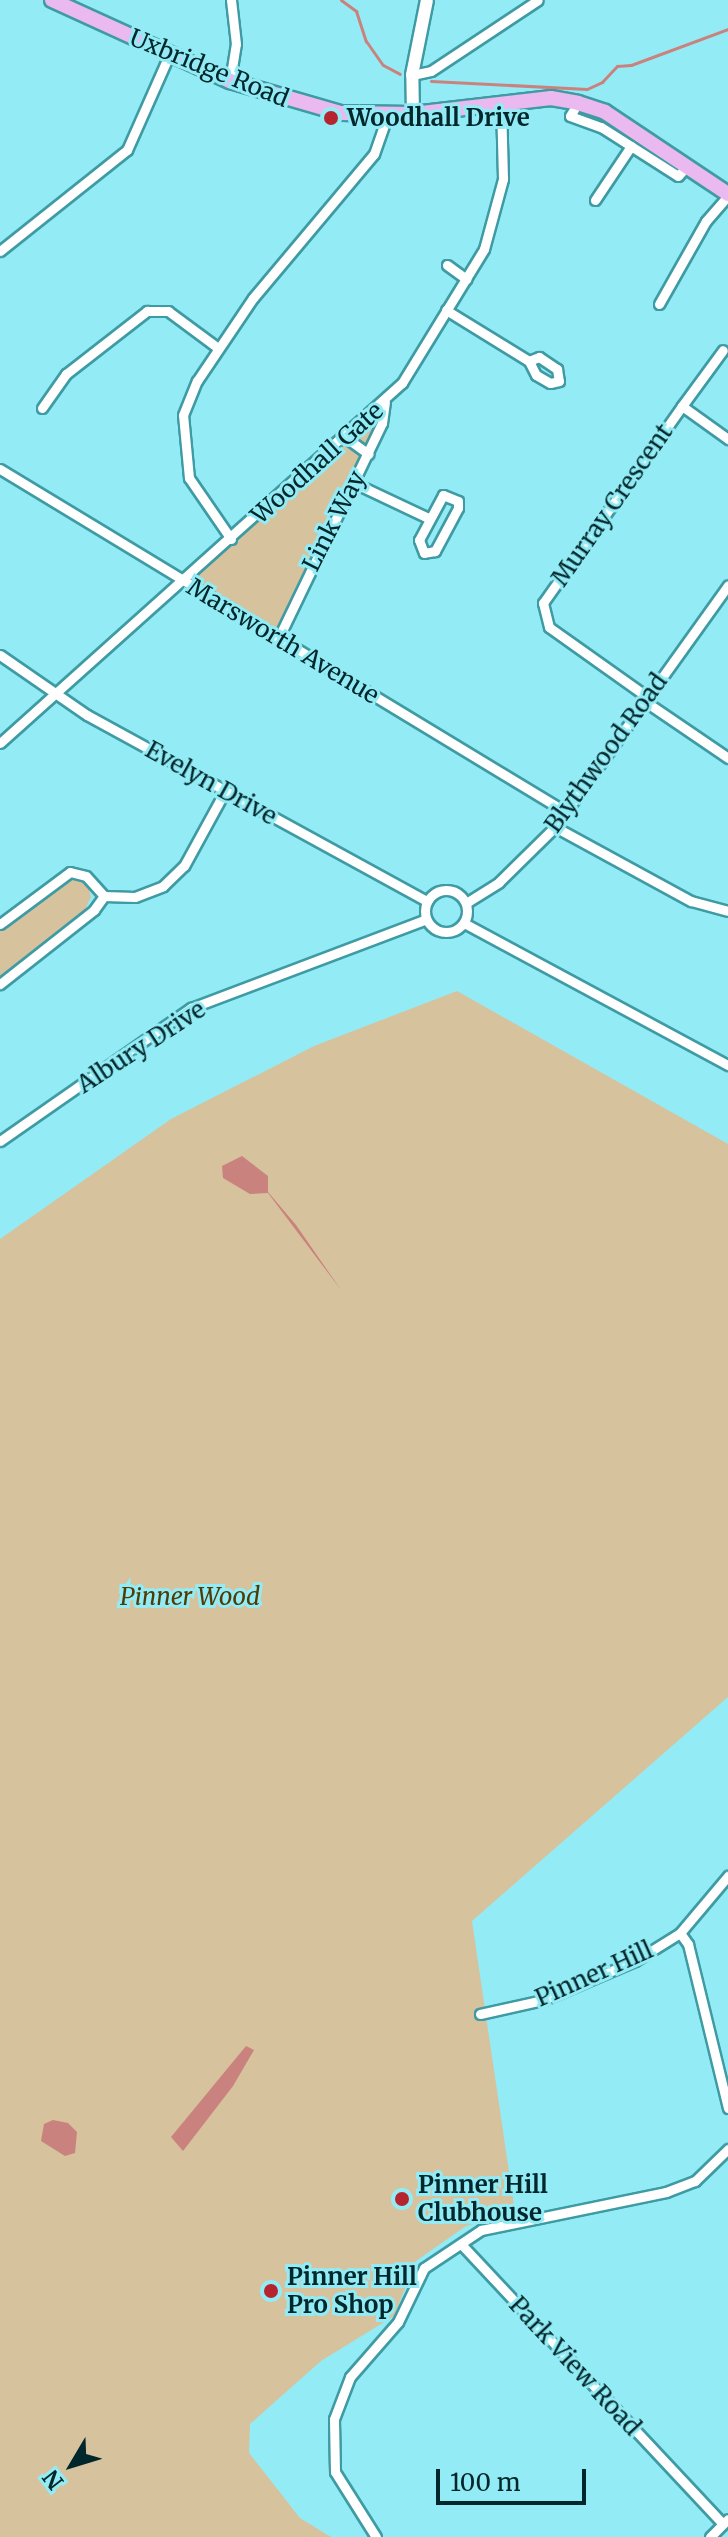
<!DOCTYPE html>
<style>
body{margin:0}
#map{position:relative;width:728px;height:2537px;overflow:hidden;background:#93ecf5;font-family:Merriweather,serif}
div>[style]{position:absolute}
[style*='--x']{left:calc(var(--x)*1px);top:calc(var(--y)*1px);width:calc(var(--w)*1px);rotate:calc(var(--a)*1deg)}
.green>*{inset:0;background:#d6c29d}
.water>*{inset:0;background:#ca827e}
.stream>*{height:3px;margin:-1.5px;padding:0 1.5px;transform-origin:1.5px;border-radius:1.5px;background:#ca827e}
.roads{filter:drop-shadow(2px 0 #3f9ba3) drop-shadow(-2px 0 #3f9ba3) drop-shadow(0 2px #3f9ba3) drop-shadow(0 -2px #3f9ba3)}
.street>*{height:9px;margin:-4.5px;padding:0 4.5px;transform-origin:4.5px;border-radius:4.5px;background:#fff}
.street>.ring{margin:-4.5px;padding:0;box-sizing:content-box;background:none;border:9px solid #fff;border-radius:50%}
.secondary>*{height:12px;margin:-6px;padding:0 6px;transform-origin:6px;border-radius:6px;background:#fff}
.primary>*{height:14px;margin:-7px;padding:0 7px;transform-origin:7px;border-radius:7px;background:#eab9ef}
.dots>*{width:22px;height:22px;translate:-50% -50%;box-sizing:border-box;border:4px solid #93ecf5;border-radius:50%}
span{translate:-50% -50%;white-space:nowrap;text-align:center;line-height:1.15;-webkit-text-stroke:6px #93ecf5;paint-order:stroke}
.street-label{font-size:24px;color:#00272b}
.poi-label{font-size:24px;color:#00272b;font-weight:700}
.left{translate:0 -50%;text-align:left}
.park-label{font-size:24px;color:#513b05;font-style:italic}
.north{position:absolute;left:32px;top:2425px;width:80px;height:80px;-webkit-text-stroke:6px #93ecf5;paint-order:stroke;rotate:232deg;font-size:22px;font-weight:700;line-height:32px;text-align:center;color:#00272b}
.north::after{content:'';display:block;margin:auto;width:28px;height:36px;background:#00272b;clip-path:polygon(50% 0,100% 100%,50% 72%,0 100%)}
.scale{position:absolute;left:436px;top:2469px;width:150px;height:36px;box-sizing:border-box;border:4px solid #00272b;border-top:0;padding-left:10px;font-size:24px;line-height:28px;white-space:nowrap;color:#00272b;-webkit-text-stroke:6px #93ecf5;paint-order:stroke}
</style>
<div id="map">
<div class="green">
<div style="clip-path:polygon(385px 402px,382px 423px,278px 639px,183px 581px)"></div>
<div style="clip-path:polygon(75px 878px,88px 884px,91px 897px,83px 914px,0 979px,0 930px,64px 879px)"></div>
<div style="clip-path:polygon(457px 991px,728px 1144px,728px 1697px,472px 1921px,515px 2212px,466px 2226px,416px 2261px,394px 2316px,321px 2361px,250px 2424px,249px 2453px,300px 2518px,331px 2537px,0 2537px,0 1239px,171px 1119px,314px 1046px)"></div>
</div>
<div class="water">
<div style="clip-path:polygon(242px 1156px,268px 1176px,268px 1192px,296px 1225px,341px 1290px,268px 1193px,250px 1194px,223px 1178px,222px 1166px)"></div>
<div style="clip-path:polygon(246px 2046px,254px 2050px,233px 2086px,183px 2151px,171px 2137px)"></div>
<div style="clip-path:polygon(53px 2120px,68px 2123px,77px 2132px,75px 2153px,65px 2156px,41px 2141px,44px 2124px)"></div>
</div>
<div class="stream">
<div style="--x:341;--y:0;--w:19;--a:36"></div>
<div style="--x:356;--y:11;--w:32;--a:72"></div>
<div style="--x:366;--y:41;--w:29;--a:55"></div>
<div style="--x:383;--y:65;--w:19;--a:28"></div>
<div style="--x:431;--y:81;--w:156;--a:2.9"></div>
<div style="--x:587;--y:89;--w:17;--a:-25"></div>
<div style="--x:602;--y:82;--w:22;--a:-47"></div>
<div style="--x:617;--y:66;--w:14;--a:-4"></div>
<div style="--x:631;--y:65;--w:103;--a:-20.4"></div>
</div>
<div class="roads">
<div class="street">
<div style="--x:412;--y:75;--w:19;--a:-12"></div>
<div style="--x:431;--y:71;--w:128;--a:-33.6"></div>
<div style="--x:230;--y:81;--w:37;--a:-81"></div>
<div style="--x:236;--y:44;--w:44;--a:-96.5"></div>
<div style="--x:578;--y:103;--w:15;--a:122"></div>
<div style="--x:570;--y:116;--w:33;--a:20"></div>
<div style="--x:601;--y:127;--w:91;--a:32.5"></div>
<div style="--x:678;--y:176;--w:13;--a:-48"></div>
<div style="--x:595;--y:200;--w:65;--a:-56.3"></div>
<div style="--x:0;--y:251;--w:162;--a:-38.5"></div>
<div style="--x:127;--y:150;--w:104;--a:-66.1"></div>
<div style="--x:447;--y:265;--w:24;--a:36"></div>
<div style="--x:659;--y:304;--w:95;--a:-60.5"></div>
<div style="--x:706;--y:221;--w:33;--a:-49"></div>
<div style="--x:446;--y:310;--w:97;--a:31.6"></div>
<div style="--x:529;--y:361;--w:11;--a:-22"></div>
<div style="--x:539;--y:357;--w:22;--a:34"></div>
<div style="--x:557;--y:369;--w:12;--a:81"></div>
<div style="--x:559;--y:381;--w:9;--a:167"></div>
<div style="--x:550;--y:383;--w:16;--a:-150"></div>
<div style="--x:536;--y:375;--w:16;--a:-117"></div>
<div style="--x:682;--y:406;--w:69;--a:-53.8"></div>
<div style="--x:42;--y:408;--w:42;--a:-54.8"></div>
<div style="--x:66;--y:374;--w:103;--a:-37.9"></div>
<div style="--x:147;--y:311;--w:21;--a:0"></div>
<div style="--x:168;--y:311;--w:62;--a:36.5"></div>
<div style="--x:345;--y:437;--w:29;--a:36"></div>
<div style="--x:0;--y:469;--w:662;--a:31.22"></div>
<div style="--x:352;--y:482;--w:84;--a:25.3"></div>
<div style="--x:443;--y:495;--w:16;--a:22"></div>
<div style="--x:458;--y:501;--w:7;--a:90"></div>
<div style="--x:458;--y:508;--w:49;--a:118.1"></div>
<div style="--x:435;--y:551;--w:11;--a:170"></div>
<div style="--x:424;--y:553;--w:14;--a:-111"></div>
<div style="--x:419;--y:540;--w:51;--a:-61.9"></div>
<div style="--x:231;--y:539;--w:74;--a:-124.5"></div>
<div style="--x:189;--y:478;--w:63;--a:-95.4"></div>
<div style="--x:183;--y:415;--w:37;--a:-68"></div>
<div style="--x:197;--y:381;--w:100;--a:-56"></div>
<div style="--x:253;--y:298;--w:188;--a:-50"></div>
<div style="--x:374;--y:154;--w:42;--a:-70.7"></div>
<div style="--x:278;--y:639;--w:240;--a:-64.3"></div>
<div style="--x:382;--y:423;--w:21;--a:-82"></div>
<div style="--x:0;--y:655;--w:106;--a:34.6"></div>
<div style="--x:87;--y:715;--w:388;--a:28.7"></div>
<div style="--x:646;--y:696;--w:119;--a:-144.6"></div>
<div style="--x:549;--y:627;--w:25;--a:-104"></div>
<div style="--x:543;--y:603;--w:241;--a:-54.8"></div>
<div style="--x:682;--y:406;--w:57;--a:35.7"></div>
<div style="--x:643;--y:700;--w:103;--a:34.3"></div>
<div style="--x:0;--y:743;--w:540;--a:-41.85"></div>
<div style="--x:402;--y:383;--w:157;--a:-58.5"></div>
<div style="--x:484;--y:249;--w:73;--a:-74.8"></div>
<div style="--x:503;--y:179;--w:76;--a:-91.5"></div>
<div style="--x:555;--y:827;--w:155;--a:28.6"></div>
<div style="--x:691;--y:901;--w:38;--a:15"></div>
<div class="ring" style="left:425px;top:890px;width:33px;height:33px"></div>
<div style="--x:104;--y:896;--w:31;--a:2"></div>
<div style="--x:135;--y:897;--w:30;--a:-21"></div>
<div style="--x:163;--y:886;--w:29;--a:-44"></div>
<div style="--x:184;--y:866;--w:85;--a:-61.3"></div>
<div style="--x:466;--y:903;--w:39;--a:-32"></div>
<div style="--x:499;--y:882;--w:78;--a:-44.5"></div>
<div style="--x:555;--y:827;--w:297;--a:-54.4"></div>
<div style="--x:464;--y:923;--w:300;--a:28.3"></div>
<div style="--x:0;--y:924;--w:87;--a:-36.6"></div>
<div style="--x:70;--y:872;--w:16;--a:14"></div>
<div style="--x:86;--y:876;--w:27;--a:48"></div>
<div style="--x:104;--y:896;--w:17;--a:126"></div>
<div style="--x:94;--y:910;--w:120;--a:141.8"></div>
<div style="--x:0;--y:1141;--w:233;--a:-34.9"></div>
<div style="--x:191;--y:1008;--w:251;--a:-20.7"></div>
<div style="--x:680;--y:1933;--w:14;--a:54"></div>
<div style="--x:688;--y:1944;--w:169;--a:76.3"></div>
<div style="--x:480;--y:2014;--w:65;--a:-12.5"></div>
<div style="--x:543;--y:2000;--w:100;--a:-23"></div>
<div style="--x:635;--y:1961;--w:53;--a:-31.9"></div>
<div style="--x:680;--y:1933;--w:75;--a:-49.9"></div>
<div style="--x:461;--y:2244;--w:383;--a:46.9"></div>
<div style="--x:376;--y:2537;--w:77;--a:-122.2"></div>
<div style="--x:335;--y:2472;--w:53;--a:-91.1"></div>
<div style="--x:334;--y:2419;--w:45;--a:-69.1"></div>
<div style="--x:350;--y:2377;--w:73;--a:-48.9"></div>
<div style="--x:398;--y:2322;--w:60;--a:-64.3"></div>
<div style="--x:424;--y:2268;--w:69;--a:-33.7"></div>
<div style="--x:481;--y:2230;--w:189;--a:-11.6"></div>
<div style="--x:666;--y:2192;--w:31;--a:-21"></div>
<div style="--x:695;--y:2181;--w:46;--a:-44.1"></div>
<div style="--x:710;--y:2537;--w:25;--a:-45"></div>
</div>
<div class="secondary">
<div style="--x:413;--y:114;--w:39;--a:-91"></div>
<div style="--x:412;--y:75;--w:76;--a:-78.7"></div>
</div>
<div class="primary">
<div style="--x:52;--y:0;--w:196;--a:24.5"></div>
<div style="--x:230;--y:81;--w:115;--a:16.2"></div>
<div style="--x:340;--y:113;--w:73;--a:0.8"></div>
<div style="--x:413;--y:114;--w:139;--a:-6.6"></div>
<div style="--x:551;--y:98;--w:27;--a:10"></div>
<div style="--x:578;--y:103;--w:28;--a:18"></div>
<div style="--x:605;--y:112;--w:148;--a:33.7"></div>
</div>
</div>
<div class="dots">
<div style="left:331px;top:118px;background:#b5242f"></div>
<div style="left:402px;top:2199px;background:#b5242f"></div>
<div style="left:271px;top:2291px;background:#b5242f"></div>
</div>
<div class="street-label">
<span style="left:209px;top:68px;rotate:22deg">Uxbridge Road</span>
<span style="left:317px;top:463px;rotate:-42deg">Woodhall Gate</span>
<span style="left:612px;top:505px;rotate:-55deg">Murray Crescent</span>
<span style="left:334px;top:521px;rotate:-63deg">Link Way</span>
<span style="left:283px;top:641px;rotate:31deg">Marsworth Avenue</span>
<span style="left:606px;top:753px;rotate:-54deg">Blythwood Road</span>
<span style="left:211px;top:783px;rotate:29deg">Evelyn Drive</span>
<span style="left:141px;top:1047px;rotate:-33deg">Albury Drive</span>
<span style="left:594px;top:1974px;rotate:-24deg">Pinner Hill</span>
<span style="left:575px;top:2366px;rotate:47deg">Park View Road</span>
</div>
<div class="poi-label">
<span class="left" style="left:347px;top:118px">Woodhall Drive</span>
<span class="left" style="left:418px;top:2199px">Pinner Hill<br>Clubhouse</span>
<span class="left" style="left:287px;top:2291px">Pinner Hill<br>Pro Shop</span>
</div>
<div class="park-label">
<span style="left:190px;top:1597px">Pinner Wood</span>
</div>
<div class="north">N</div>
<div class="scale">100 m</div>
</div>
